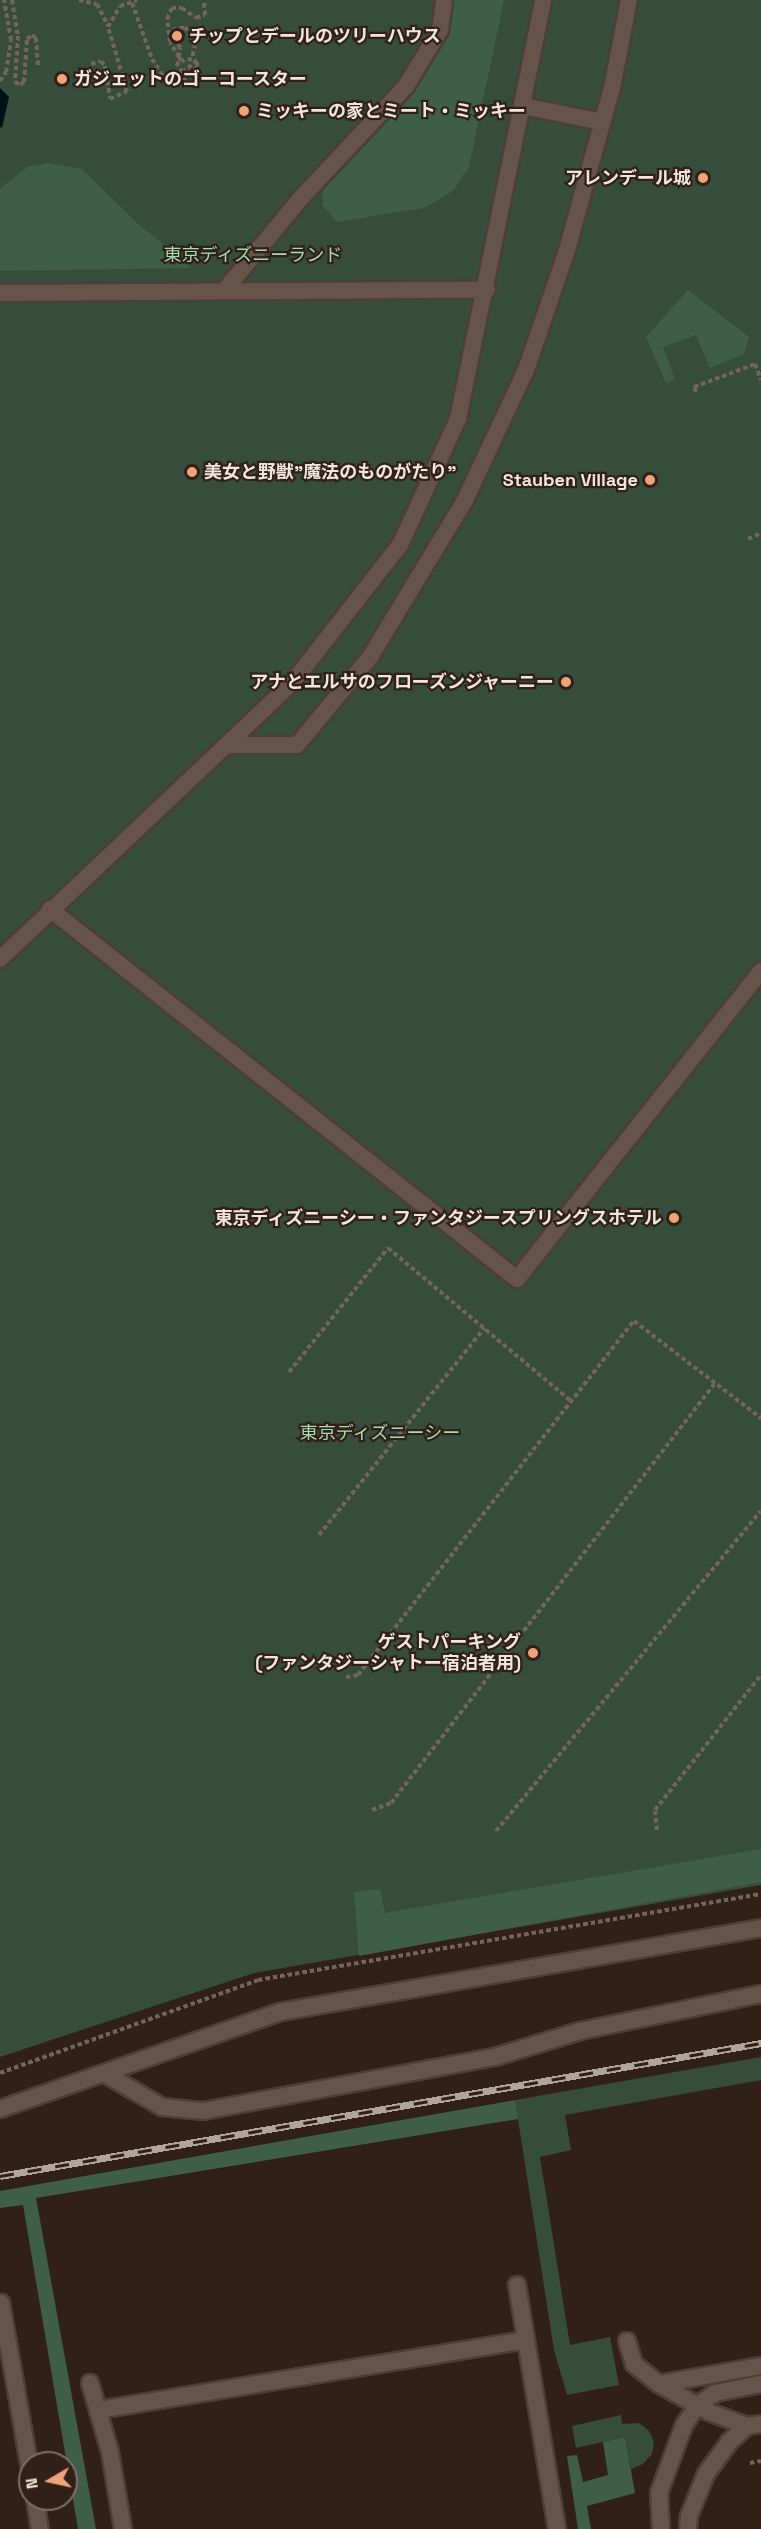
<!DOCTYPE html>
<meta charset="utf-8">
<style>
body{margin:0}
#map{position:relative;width:761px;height:2529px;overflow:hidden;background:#312017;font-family:"Space Grotesk","Noto Sans JP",sans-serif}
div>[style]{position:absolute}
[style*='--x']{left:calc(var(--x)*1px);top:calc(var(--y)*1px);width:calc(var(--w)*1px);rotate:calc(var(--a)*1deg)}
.green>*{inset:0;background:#374d3c}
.forest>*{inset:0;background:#3f5e47}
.water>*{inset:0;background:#001116}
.path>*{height:4px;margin-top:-2px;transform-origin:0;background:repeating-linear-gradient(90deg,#73645c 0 4.5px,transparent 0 7.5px)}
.roads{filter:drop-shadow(2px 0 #4c3e38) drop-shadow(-2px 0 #4c3e38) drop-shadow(0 2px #4c3e38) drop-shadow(0 -2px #4c3e38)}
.service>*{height:16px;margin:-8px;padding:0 8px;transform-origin:8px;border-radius:8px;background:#665349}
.rail>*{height:7px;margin-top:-3.5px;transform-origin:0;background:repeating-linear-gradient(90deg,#312017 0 14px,#b1a49d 0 28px);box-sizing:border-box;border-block:2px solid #b1a49d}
.dots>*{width:16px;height:16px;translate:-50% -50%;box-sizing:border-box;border:3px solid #312017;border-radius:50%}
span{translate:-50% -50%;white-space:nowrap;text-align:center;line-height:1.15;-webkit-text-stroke:4.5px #312017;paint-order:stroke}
.poi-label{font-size:18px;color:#f1e5df;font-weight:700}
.left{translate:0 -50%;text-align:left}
.right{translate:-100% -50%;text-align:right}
.park-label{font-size:18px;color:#a3dcb1}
.north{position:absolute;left:18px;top:2451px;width:60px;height:60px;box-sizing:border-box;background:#312017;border:2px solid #7e6f67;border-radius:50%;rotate:261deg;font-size:16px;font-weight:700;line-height:24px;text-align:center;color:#f1e5df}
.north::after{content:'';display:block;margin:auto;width:21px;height:27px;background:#f0a279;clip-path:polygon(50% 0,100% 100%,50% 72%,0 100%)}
</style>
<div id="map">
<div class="green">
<div style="clip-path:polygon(0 0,761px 0,761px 1885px,254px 1973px,0 2057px)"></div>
<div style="clip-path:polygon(761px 2057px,761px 2080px,565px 2115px,571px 2150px,540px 2157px,570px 2345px,610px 2337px,619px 2385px,567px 2395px,554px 2350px,515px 2100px)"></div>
<div style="clip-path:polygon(621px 2415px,622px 2424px,639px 2423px,649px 2431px,654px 2442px,652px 2454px,643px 2464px,631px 2469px,625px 2437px,576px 2448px,572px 2426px)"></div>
</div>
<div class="forest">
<div style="clip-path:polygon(454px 0,504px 0,469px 167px,453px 191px,424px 208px,337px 222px,323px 206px,322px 184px,380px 127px,429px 65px)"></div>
<div style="clip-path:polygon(48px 163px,82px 169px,137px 223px,192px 268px,0 271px,0 189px,27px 167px)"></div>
<div style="clip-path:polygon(688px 290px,749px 337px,744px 354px,710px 368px,696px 335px,663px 347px,675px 380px,666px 383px,646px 337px)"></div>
<div style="clip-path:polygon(761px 1849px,761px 1882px,359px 1956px,354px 1892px,380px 1889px,385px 1913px)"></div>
<div style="clip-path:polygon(515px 2100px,518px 2119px,36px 2198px,96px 2529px,78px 2529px,23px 2205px,0 2208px,0 2191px)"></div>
<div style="clip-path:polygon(625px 2437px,635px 2493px,587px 2506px,591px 2529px,578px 2529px,567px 2456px,577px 2455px,583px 2482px,608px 2475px,603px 2442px)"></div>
</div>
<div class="water">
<div style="clip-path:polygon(0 88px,9px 97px,2px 128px,0 127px)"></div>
</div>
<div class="path">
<div style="--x:12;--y:0;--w:36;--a:81"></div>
<div style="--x:18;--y:36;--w:46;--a:93.7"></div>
<div style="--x:15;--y:82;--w:6;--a:31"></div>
<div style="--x:20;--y:85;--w:5;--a:-37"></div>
<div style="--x:24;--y:82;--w:43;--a:-86"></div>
<div style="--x:27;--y:39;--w:6;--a:-39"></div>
<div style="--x:32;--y:35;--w:5;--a:37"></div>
<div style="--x:36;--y:38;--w:29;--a:86"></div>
<div style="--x:79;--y:0;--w:18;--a:13"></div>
<div style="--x:97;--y:4;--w:25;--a:63"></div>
<div style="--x:132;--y:3;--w:59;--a:70.3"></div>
<div style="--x:152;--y:59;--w:27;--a:57"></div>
<div style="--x:167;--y:82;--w:15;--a:-4"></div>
<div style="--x:182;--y:81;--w:21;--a:-43"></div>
<div style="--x:197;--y:67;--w:7;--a:-90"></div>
<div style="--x:197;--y:60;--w:18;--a:139"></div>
<div style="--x:183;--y:72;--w:8;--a:-135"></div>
<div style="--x:177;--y:66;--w:9;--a:-77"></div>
<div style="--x:179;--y:57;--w:9;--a:-84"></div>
<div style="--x:180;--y:48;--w:20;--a:-114"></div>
<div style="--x:172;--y:30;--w:13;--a:-13"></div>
<div style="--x:185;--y:27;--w:20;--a:60"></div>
<div style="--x:195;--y:44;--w:15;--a:101"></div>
<div style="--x:192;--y:59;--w:11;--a:170"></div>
<div style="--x:181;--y:61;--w:4;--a:-117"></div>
<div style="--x:179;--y:57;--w:17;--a:-121"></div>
<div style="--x:170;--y:42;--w:23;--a:-97"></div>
<div style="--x:167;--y:19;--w:12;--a:-66"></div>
<div style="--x:172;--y:8;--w:10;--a:0"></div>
<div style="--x:182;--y:8;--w:17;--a:36"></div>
<div style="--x:196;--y:18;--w:9;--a:-18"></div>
<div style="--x:205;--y:15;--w:15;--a:-94"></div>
<div style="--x:91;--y:64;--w:10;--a:-17"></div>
<div style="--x:101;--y:61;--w:6;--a:51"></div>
<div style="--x:105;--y:66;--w:33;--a:81"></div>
<div style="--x:110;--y:99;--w:19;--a:-25"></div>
<div style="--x:127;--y:91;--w:67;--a:-106.5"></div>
<div style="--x:108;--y:27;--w:24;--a:-60"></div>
<div style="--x:120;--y:6;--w:18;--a:-19"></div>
<div style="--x:0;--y:81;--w:11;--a:-56"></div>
<div style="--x:6;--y:72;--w:32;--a:-81"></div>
<div style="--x:11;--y:40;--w:41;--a:-99.9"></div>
<div style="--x:696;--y:392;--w:5;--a:-112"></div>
<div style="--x:694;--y:387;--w:65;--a:-20.7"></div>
<div style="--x:755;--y:364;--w:17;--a:69"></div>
<div style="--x:748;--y:539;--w:14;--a:-25"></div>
<div style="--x:289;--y:1372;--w:159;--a:-51.4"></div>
<div style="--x:388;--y:1248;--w:239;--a:39.9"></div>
<div style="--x:319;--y:1535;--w:265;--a:-51.4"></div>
<div style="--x:346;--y:1677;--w:12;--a:-9"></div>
<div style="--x:358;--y:1675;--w:449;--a:-52.1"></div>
<div style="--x:634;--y:1321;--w:160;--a:37.4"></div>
<div style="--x:372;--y:1810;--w:20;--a:-20"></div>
<div style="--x:391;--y:1803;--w:530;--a:-52.35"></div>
<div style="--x:657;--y:1830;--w:20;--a:-96"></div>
<div style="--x:655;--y:1810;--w:172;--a:-51.9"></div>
<div style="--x:496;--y:1831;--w:415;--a:-50.4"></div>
<div style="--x:0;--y:2073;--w:274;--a:-19.8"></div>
<div style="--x:258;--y:1980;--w:510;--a:-9.7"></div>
<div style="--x:750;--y:2463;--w:11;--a:-10"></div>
</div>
<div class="roads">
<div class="service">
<div style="--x:523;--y:106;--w:81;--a:11.4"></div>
<div style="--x:224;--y:291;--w:119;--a:-50.4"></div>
<div style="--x:300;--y:199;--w:155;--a:-46.8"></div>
<div style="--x:406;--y:86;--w:66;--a:-58.7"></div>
<div style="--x:440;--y:30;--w:30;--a:-82"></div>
<div style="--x:0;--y:293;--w:487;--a:-0.4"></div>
<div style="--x:226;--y:745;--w:71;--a:0"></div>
<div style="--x:297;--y:745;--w:114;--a:-50.3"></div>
<div style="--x:370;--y:657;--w:184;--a:-58.8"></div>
<div style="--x:465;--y:500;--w:144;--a:-64.9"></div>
<div style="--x:526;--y:370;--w:127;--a:-71.1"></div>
<div style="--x:567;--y:250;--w:168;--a:-74.5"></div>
<div style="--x:612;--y:88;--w:90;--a:-79.1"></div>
<div style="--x:50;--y:909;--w:596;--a:38.39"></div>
<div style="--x:517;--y:1279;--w:393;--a:-51.6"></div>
<div style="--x:0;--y:959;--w:402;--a:-43.4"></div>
<div style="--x:292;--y:683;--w:175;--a:-52"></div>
<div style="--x:400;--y:545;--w:139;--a:-65.3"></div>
<div style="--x:458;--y:419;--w:428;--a:-78.5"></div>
<div style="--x:107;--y:2075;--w:64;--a:30.2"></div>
<div style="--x:162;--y:2107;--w:41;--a:5.6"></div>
<div style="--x:203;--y:2111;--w:297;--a:-10.5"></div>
<div style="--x:495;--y:2057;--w:89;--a:-17"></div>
<div style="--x:580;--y:2031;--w:185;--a:-11.6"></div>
<div style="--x:0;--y:2109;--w:296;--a:-19.1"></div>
<div style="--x:280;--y:2012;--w:488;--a:-9.9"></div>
<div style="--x:517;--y:2285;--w:247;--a:80.7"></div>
<div style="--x:1;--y:2303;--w:169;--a:80.1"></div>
<div style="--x:627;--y:2341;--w:24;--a:73"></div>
<div style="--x:634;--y:2364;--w:32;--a:39"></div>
<div style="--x:659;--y:2384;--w:104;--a:-10"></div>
<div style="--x:90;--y:2383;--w:72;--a:73.8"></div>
<div style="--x:110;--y:2452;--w:78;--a:80.4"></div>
<div style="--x:659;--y:2384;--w:57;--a:29.2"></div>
<div style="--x:709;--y:2412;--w:40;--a:20.2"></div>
<div style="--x:98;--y:2410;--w:433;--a:-9.3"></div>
<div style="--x:35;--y:2499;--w:30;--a:81"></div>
<div style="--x:661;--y:2529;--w:36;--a:-93"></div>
<div style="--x:659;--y:2493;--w:72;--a:-69.8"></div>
<div style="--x:684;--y:2425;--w:24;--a:-55"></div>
<div style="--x:698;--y:2405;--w:21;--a:-35"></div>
<div style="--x:715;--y:2393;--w:47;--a:-11.1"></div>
<div style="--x:688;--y:2529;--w:13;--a:-86"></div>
<div style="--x:689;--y:2516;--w:45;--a:-68"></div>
<div style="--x:706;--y:2474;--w:39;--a:-54"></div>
<div style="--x:729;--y:2442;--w:24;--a:-42"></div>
<div style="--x:747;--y:2426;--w:14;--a:-8"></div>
</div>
</div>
<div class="rail">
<div style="--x:0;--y:2176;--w:773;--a:-9.91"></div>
</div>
<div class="dots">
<div style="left:177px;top:36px;background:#f0a279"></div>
<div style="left:62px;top:79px;background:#f0a279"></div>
<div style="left:244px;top:111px;background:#f0a279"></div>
<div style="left:703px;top:178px;background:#f0a279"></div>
<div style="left:192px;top:472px;background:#f0a279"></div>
<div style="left:650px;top:480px;background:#f0a279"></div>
<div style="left:566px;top:682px;background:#f0a279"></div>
<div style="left:674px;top:1218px;background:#f0a279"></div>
<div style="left:533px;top:1653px;background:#f0a279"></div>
</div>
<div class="poi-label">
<span class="left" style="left:189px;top:36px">チップとデールのツリーハウス</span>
<span class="left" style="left:74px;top:79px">ガジェットのゴーコースター</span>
<span class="left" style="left:256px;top:111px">ミッキーの家とミート・ミッキー</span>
<span class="right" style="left:691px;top:178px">アレンデール城</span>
<span class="left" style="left:204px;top:472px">美女と野獣”魔法のものがたり”</span>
<span class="right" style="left:638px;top:480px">Stauben Village</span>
<span class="right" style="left:554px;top:682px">アナとエルサのフローズンジャーニー</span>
<span class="right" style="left:662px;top:1218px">東京ディズニーシー・ファンタジースプリングスホテル</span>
<span class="right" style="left:521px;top:1653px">ゲストパーキング<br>(ファンタジーシャトー宿泊者用)</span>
</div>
<div class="park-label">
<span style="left:253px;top:255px">東京ディズニーランド</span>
<span style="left:380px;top:1433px">東京ディズニーシー</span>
</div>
<div class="north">N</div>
</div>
